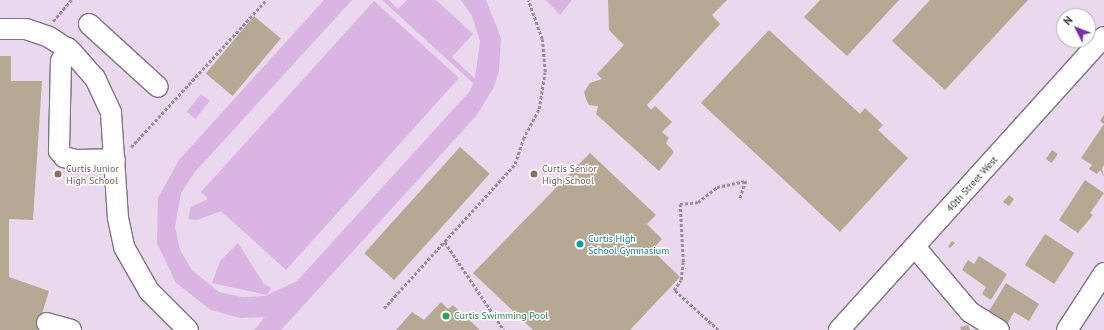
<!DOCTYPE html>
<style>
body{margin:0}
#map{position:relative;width:1104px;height:330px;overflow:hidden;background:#ead8ee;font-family:"PT Sans",sans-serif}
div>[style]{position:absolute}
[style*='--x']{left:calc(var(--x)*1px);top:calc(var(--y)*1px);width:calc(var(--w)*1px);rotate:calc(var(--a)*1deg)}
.green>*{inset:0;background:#dab4e3;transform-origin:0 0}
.building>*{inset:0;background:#b7a893;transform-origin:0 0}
.path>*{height:2.5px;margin-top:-1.25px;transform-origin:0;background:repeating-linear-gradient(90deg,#9a8d9d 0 3px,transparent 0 5px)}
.roads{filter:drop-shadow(1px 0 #827386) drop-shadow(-1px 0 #827386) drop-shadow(0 1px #827386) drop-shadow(0 -1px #827386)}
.minor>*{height:20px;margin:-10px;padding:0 10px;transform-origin:10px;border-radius:10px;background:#fff}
.dots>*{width:11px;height:11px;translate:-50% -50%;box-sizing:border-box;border:2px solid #fff;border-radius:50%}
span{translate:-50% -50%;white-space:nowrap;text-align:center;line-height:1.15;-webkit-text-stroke:3px #fff;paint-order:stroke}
.education-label{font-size:10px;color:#785e54}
.left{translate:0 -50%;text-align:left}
.street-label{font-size:10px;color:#3b343c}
.culture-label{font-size:10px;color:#0d838f}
.leisure-label{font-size:10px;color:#27864d}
.north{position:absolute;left:1056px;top:8px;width:40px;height:40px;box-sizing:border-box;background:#fff;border:1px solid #b1aeb1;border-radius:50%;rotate:312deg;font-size:11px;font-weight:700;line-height:16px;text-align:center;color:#3b343c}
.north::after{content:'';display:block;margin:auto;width:14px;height:18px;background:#7634a9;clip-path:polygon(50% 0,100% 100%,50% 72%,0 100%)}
</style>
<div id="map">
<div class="green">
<div style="clip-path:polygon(324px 0,352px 0,194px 173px,181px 193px,175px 227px,180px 250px,192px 270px,219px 292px,242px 297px,265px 296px,297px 281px,470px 91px,473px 83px,382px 0,389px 0,398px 9px,407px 0,436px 0,473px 34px,452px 57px,475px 79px,480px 41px,472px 16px,461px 0,486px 0,501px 38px,499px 71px,494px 87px,477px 115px,281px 330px,254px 330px,265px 317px,240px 318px,211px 310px,176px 283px,157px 243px,158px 198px,179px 160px)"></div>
<div style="clip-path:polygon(546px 0,572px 0,560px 15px)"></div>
<div style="clip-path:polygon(374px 1px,459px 78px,286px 270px,221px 211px,197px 220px,188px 219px,191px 207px,208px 199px,201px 192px)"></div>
<div style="left:201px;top:94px;width:11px;height:23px;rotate:38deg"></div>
<div style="clip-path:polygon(238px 243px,264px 284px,271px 288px,267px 295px,212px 283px,220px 261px)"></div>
</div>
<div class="building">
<div style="clip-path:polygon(608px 0,727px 0,712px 15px,720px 24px,647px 105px,651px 110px,655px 106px,672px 122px,662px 132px,669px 138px,666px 143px,674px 152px,659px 171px,596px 114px,598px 106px,589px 105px,586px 99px,584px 92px,590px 83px,602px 79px,597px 74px,624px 45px,609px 30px)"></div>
<div style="clip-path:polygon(820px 0,899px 0,847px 56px,804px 17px)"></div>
<div style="clip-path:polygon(930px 0,1028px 0,945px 90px,892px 41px)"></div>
<div style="left:254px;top:16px;width:35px;height:75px;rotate:40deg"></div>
<div style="clip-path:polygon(769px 30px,860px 114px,865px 108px,883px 125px,878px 130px,908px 158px,840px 232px,701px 103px)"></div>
<div style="clip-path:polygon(0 56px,11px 56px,11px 81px,42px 81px,33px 220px,9px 219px,9px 277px,49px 291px,37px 330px,0 330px)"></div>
<div style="clip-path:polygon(1104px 115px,1104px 165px,1102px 168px,1104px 177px,1100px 170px,1097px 174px,1089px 169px,1092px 165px,1081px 158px,1104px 124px,1100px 121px)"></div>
<div style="left:460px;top:147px;width:40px;height:143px;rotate:42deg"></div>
<div style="left:1052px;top:150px;width:7px;height:11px;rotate:34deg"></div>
<div style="clip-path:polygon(590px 153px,656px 215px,647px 224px,662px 239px,652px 250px,680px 277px,630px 330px,533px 330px,473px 273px)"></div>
<div style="clip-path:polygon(1085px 180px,1104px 193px,1090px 213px,1093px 215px,1078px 233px,1059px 220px)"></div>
<div style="clip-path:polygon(1009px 195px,1014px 199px,1009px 206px,1003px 202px)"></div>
<div style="left:1045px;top:234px;width:35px;height:37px;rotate:33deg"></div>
<div style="clip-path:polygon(952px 241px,955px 243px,950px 248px,948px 247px)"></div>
<div style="clip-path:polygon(979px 256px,1007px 274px,991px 300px,982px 294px,986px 287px,962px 270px,968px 260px,974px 264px)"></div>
<div style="clip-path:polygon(1006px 283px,1039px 304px,1029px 321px,1014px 312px,1005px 328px,986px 316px)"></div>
<div style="clip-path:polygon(441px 302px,448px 309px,453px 305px,480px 330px,396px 330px,412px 312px,424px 320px)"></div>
<div style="clip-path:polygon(968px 325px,970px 330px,961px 330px,960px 327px)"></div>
</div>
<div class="path">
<div style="--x:53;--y:21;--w:28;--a:-49"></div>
<div style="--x:131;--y:147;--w:200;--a:-47.4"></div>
<div style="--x:445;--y:242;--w:106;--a:56.2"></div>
<div style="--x:384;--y:308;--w:195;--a:-47.7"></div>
<div style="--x:515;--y:164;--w:26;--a:-72"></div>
<div style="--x:523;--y:139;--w:34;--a:-62"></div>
<div style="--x:539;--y:109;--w:37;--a:-81"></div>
<div style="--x:545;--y:72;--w:33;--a:-95"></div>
<div style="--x:542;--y:39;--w:41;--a:-109.7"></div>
<div style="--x:718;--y:330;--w:59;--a:-137.7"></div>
<div style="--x:674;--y:290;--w:12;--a:-55"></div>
<div style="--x:681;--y:280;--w:18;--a:-84"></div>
<div style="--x:683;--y:262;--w:58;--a:-93"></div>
<div style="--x:680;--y:204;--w:18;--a:-6"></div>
<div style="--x:698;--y:202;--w:24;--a:-38"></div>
<div style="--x:717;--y:187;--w:30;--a:-12"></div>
<div style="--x:746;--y:181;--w:18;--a:109"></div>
</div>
<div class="roads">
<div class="minor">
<div style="--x:89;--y:24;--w:93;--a:42.4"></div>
<div style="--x:0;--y:29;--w:26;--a:0"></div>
<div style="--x:26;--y:29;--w:24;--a:19"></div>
<div style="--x:49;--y:37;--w:27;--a:33"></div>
<div style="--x:72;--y:52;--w:35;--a:49"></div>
<div style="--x:95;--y:78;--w:38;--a:65"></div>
<div style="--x:111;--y:113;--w:105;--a:86.2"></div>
<div style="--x:118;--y:218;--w:30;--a:78"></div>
<div style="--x:124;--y:247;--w:51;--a:60.4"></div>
<div style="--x:149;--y:291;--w:55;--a:45"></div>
<div style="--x:68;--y:48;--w:15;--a:118"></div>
<div style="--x:61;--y:61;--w:90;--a:91.3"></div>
<div style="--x:59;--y:151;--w:8;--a:50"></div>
<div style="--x:64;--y:157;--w:12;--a:14"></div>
<div style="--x:76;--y:160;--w:39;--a:-1"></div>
<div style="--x:915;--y:247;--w:85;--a:49.8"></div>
<div style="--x:970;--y:312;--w:34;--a:32"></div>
<div style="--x:47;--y:323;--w:25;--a:16"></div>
<div style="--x:839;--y:330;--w:395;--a:-47.9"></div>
<div style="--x:1067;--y:330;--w:68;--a:-57"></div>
</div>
</div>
<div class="dots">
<div style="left:58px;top:174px;background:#8d6e63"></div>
<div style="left:534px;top:174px;background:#8d6e63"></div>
<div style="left:580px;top:244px;background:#0f9aa8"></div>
<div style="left:446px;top:316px;background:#2e9e5b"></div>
</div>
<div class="education-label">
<span class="left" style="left:66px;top:174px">Curtis Junior<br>High School</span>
<span class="left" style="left:542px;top:174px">Curtis Senior<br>High School</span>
</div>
<div class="street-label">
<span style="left:972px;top:184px;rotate:-48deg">40th Street West</span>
</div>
<div class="culture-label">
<span class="left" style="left:588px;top:244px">Curtis High<br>School Gymnasium</span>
</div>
<div class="leisure-label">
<span class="left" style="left:454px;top:316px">Curtis Swimming Pool</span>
</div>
<div class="north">N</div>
</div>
